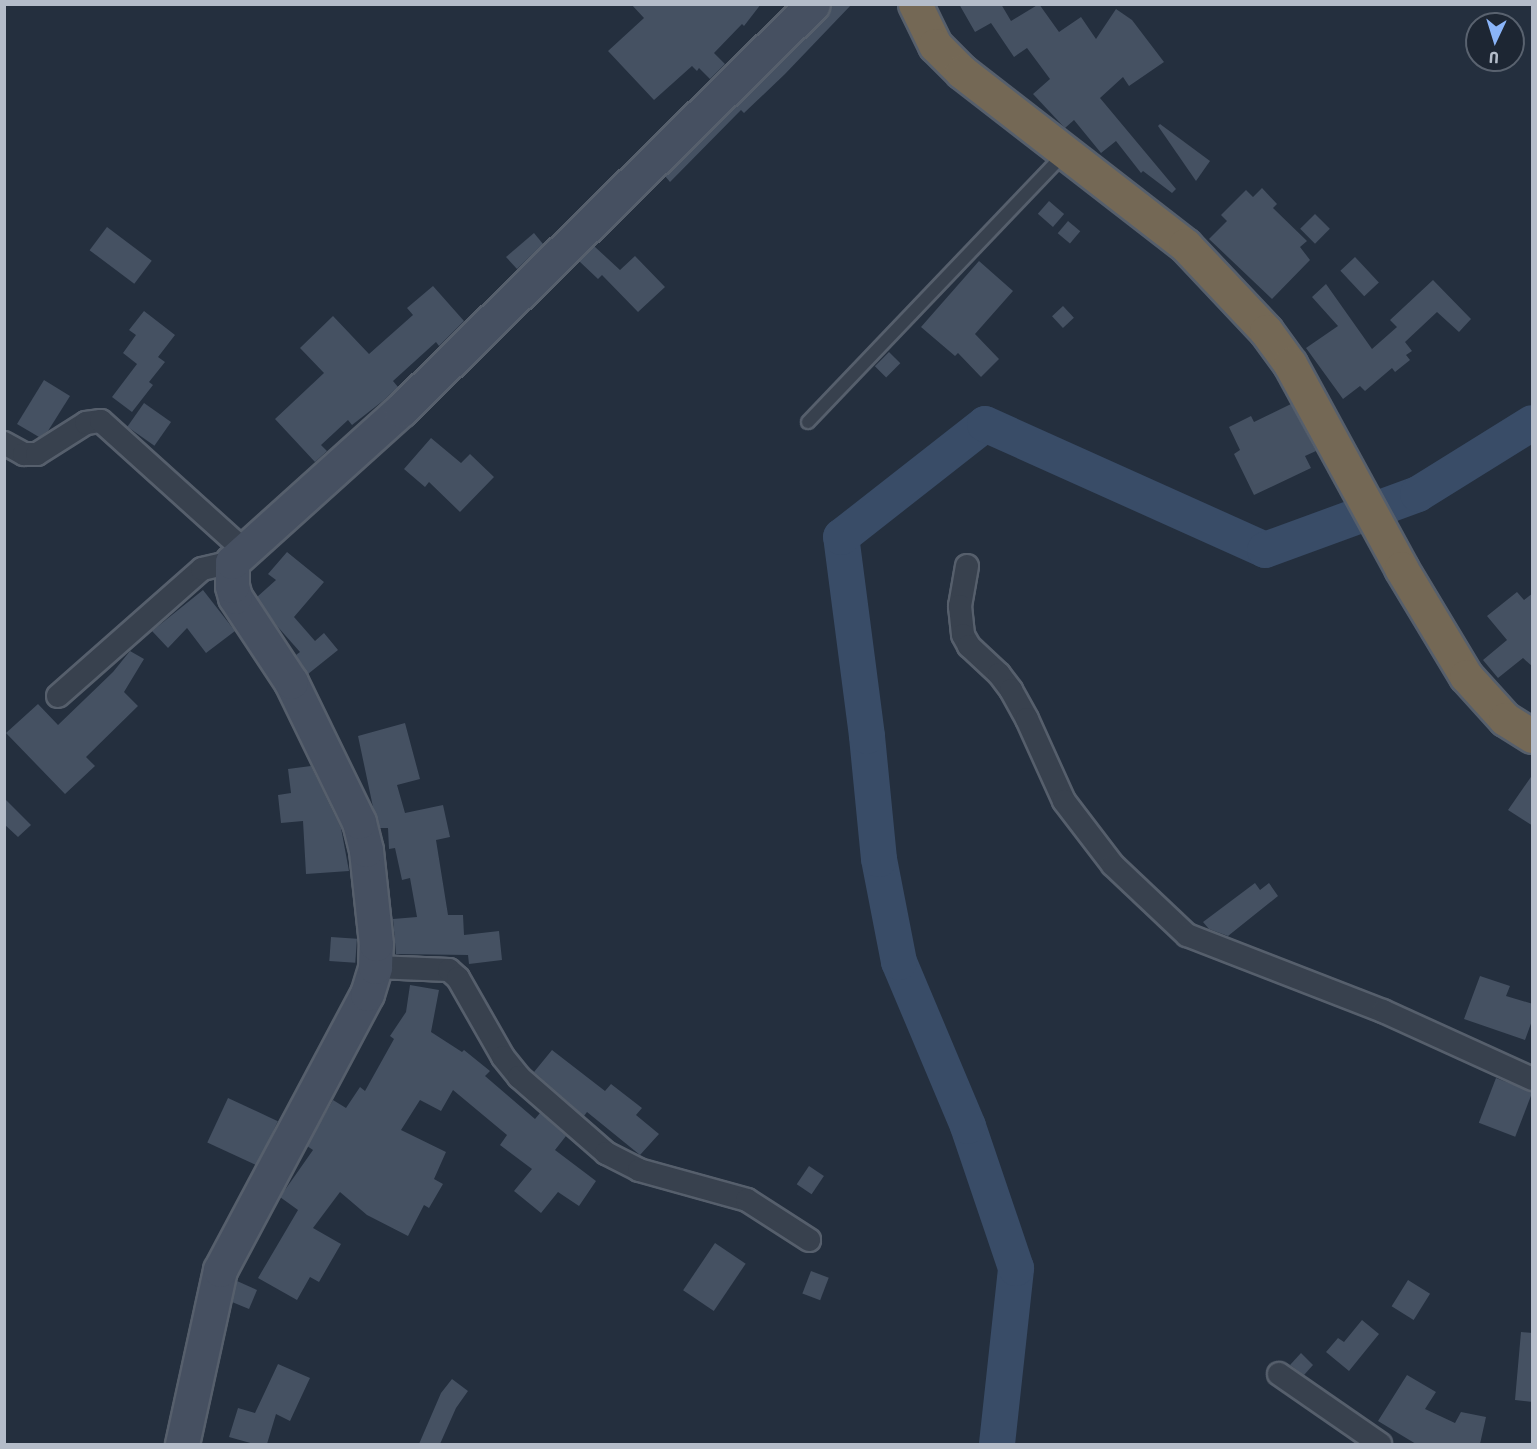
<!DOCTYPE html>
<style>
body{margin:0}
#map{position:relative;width:1537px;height:1449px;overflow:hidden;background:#242f3e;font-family:"Asap Condensed",sans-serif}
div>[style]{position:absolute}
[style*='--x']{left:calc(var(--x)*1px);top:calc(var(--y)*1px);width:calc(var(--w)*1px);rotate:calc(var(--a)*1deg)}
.river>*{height:36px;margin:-18px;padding:0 18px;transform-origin:18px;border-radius:18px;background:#394c67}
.building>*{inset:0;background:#455162;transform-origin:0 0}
.roads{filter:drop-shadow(2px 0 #565f6c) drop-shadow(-2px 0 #565f6c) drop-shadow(0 2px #565f6c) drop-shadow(0 -2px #565f6c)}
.lane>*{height:12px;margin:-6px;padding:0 6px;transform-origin:6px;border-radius:6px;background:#38414e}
.street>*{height:22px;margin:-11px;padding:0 11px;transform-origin:11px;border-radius:11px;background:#38414e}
.secondary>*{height:33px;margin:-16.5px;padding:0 16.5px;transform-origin:16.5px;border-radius:16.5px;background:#465061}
.highway>*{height:33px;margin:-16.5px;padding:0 16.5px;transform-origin:16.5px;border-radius:16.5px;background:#746855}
span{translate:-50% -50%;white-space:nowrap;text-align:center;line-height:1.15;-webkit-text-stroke:4.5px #1d2633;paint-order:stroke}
.frame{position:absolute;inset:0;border:6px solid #b4bcc9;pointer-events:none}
.north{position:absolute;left:1465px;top:12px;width:60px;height:60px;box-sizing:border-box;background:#1d2633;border:2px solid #59626f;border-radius:50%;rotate:184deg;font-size:16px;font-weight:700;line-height:24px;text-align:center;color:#b4bcc9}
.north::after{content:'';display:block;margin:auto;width:21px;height:27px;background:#8ab4f8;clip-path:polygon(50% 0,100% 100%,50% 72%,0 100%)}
</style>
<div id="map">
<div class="river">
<div style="--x:997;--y:1444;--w:177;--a:-83.8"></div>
<div style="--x:1016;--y:1268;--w:150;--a:-108.7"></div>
<div style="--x:968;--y:1126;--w:178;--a:-112.8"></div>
<div style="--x:899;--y:962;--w:105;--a:-101"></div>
<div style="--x:879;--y:859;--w:124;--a:-95.6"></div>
<div style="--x:867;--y:736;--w:201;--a:-97.4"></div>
<div style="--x:841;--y:537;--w:183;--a:-38.1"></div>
<div style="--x:985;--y:424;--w:307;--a:24.2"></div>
<div style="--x:1265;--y:550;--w:163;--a:-20.1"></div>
<div style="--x:1418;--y:494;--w:134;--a:-31.9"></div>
</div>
<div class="building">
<div style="clip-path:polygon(631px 4px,761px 4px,744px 26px,742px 24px,714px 53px,725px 64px,710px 79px,699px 68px,697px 71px,692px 66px,654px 100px,608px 51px,644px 18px)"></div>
<div style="clip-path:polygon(831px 4px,852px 4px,785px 74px,744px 113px,741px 110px,670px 182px,665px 176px,826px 17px)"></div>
<div style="clip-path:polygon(959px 4px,1001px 4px,1011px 21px,1039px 4px,1059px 32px,1081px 17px,1096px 39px,1116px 9px,1132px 20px,1164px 62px,1129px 86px,1123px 77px,1100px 98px,1176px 189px,1172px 193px,1143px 171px,1141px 173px,1116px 141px,1101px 153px,1074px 120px,1065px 128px,1063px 126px,1033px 94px,1050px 79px,1027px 48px,1014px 57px,991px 23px,975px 32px)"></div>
<div style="clip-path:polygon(1160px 124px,1210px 161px,1196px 181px,1158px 126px)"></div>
<div style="clip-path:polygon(1262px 188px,1277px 204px,1273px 208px,1307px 241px,1300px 247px,1310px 260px,1272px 299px,1209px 239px,1227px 221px,1221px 215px,1246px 190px,1253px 197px)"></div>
<div style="left:1049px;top:201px;width:20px;height:17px;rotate:41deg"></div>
<div style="left:1315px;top:214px;width:21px;height:21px;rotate:45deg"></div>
<div style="left:1068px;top:221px;width:16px;height:16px;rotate:40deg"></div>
<div style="left:107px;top:227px;width:56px;height:29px;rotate:37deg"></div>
<div style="clip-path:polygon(534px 233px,543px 244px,517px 269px,506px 257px)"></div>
<div style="clip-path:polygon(594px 246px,620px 270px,635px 256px,665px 287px,638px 312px,602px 275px,598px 279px,579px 261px)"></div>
<div style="left:1355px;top:257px;width:35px;height:20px;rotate:47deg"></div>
<div style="clip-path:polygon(979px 261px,1013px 291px,975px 334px,999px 359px,981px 377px,958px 353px,955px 356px,921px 327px)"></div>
<div style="clip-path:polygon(1433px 280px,1471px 319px,1459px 332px,1437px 312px,1405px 342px,1412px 351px,1406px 355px,1410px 360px,1395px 372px,1392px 368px,1365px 391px,1360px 386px,1343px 399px,1306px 348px,1338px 326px,1312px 297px,1326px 284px,1372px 349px,1397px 327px,1390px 320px)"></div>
<div style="clip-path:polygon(433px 286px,464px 321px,439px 346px,436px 342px,393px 381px,398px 387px,384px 400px,352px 425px,348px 420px,321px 445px,327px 451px,315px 462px,275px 419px,324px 373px,300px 348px,333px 316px,369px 354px,413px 315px,407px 308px)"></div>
<div style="left:1063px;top:306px;width:16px;height:15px;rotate:47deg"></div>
<div style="clip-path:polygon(144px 311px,175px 335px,158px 357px,165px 362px,149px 382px,153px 385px,132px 412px,112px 397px,137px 364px,123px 353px,136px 335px,129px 330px)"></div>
<div style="left:889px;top:352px;width:16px;height:20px;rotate:45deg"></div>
<div style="clip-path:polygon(44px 380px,70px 396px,48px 431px,39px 437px,17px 424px)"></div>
<div style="left:144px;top:403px;width:33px;height:29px;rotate:35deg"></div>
<div style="clip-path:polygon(1291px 404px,1316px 451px,1305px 456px,1311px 468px,1254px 495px,1234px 454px,1240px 450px,1229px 427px,1251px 416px,1254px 422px)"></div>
<div style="clip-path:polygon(431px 438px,461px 463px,470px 454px,494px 477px,460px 512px,429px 482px,425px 487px,404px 469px)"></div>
<div style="clip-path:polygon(287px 552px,324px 582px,294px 617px,315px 641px,324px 633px,338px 650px,308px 674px,296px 655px,300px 652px,277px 626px,257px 597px,276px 580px,268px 574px)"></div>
<div style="clip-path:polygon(203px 590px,235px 631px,206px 653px,187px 628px,168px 648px,152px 631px)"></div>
<div style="clip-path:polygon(1517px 592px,1524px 600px,1533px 593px,1533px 667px,1523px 658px,1498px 678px,1483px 660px,1507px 640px,1487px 616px)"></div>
<div style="clip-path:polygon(130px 651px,144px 659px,124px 692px,138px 706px,86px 757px,95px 766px,65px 794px,6px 733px,38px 704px,58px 725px,113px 672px)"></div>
<div style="clip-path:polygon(405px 723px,420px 779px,397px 785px,405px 813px,443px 805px,450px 837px,436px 840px,448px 915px,463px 915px,464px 935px,499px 931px,502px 960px,469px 964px,468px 955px,396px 954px,393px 919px,417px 917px,410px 878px,402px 880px,395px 848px,389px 849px,388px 828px,380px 828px,373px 807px,358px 736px)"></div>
<div style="clip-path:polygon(311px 766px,341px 828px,349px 871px,306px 874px,303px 821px,281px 823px,278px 795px,291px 793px,288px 769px)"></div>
<div style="clip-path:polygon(1533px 774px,1533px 826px,1508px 810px)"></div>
<div style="clip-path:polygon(4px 798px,31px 825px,18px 837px,4px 824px)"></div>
<div style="clip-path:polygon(1255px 883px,1260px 890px,1269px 883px,1278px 896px,1228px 936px,1209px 929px,1203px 922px)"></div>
<div style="left:331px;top:937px;width:26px;height:24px;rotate:4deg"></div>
<div style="clip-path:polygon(1480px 976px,1510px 986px,1506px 996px,1533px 1004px,1533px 1018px,1525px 1040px,1464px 1019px)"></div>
<div style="clip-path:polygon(410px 985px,439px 990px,431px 1032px,462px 1052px,464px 1050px,490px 1071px,485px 1076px,535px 1119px,540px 1113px,566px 1136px,555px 1150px,596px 1181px,579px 1206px,558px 1192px,541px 1213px,514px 1191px,532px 1169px,500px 1145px,507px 1135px,453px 1090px,441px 1111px,420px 1100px,401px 1130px,446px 1152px,434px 1179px,443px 1184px,429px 1208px,424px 1205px,408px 1236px,367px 1215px,340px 1192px,313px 1228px,341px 1244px,319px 1282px,310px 1277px,297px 1300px,258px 1278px,298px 1210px,280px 1197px,313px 1150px,307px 1146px,333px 1100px,346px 1108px,360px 1087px,365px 1091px,394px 1039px,390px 1036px,406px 1012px)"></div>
<div style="clip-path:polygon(552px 1050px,605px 1091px,611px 1084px,642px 1108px,636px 1115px,659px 1134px,640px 1155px,587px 1112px,584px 1116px,534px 1072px)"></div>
<div style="left:1496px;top:1078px;width:39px;height:48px;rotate:21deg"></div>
<div style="left:228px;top:1098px;width:55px;height:49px;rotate:25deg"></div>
<div style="left:809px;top:1166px;width:18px;height:22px;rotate:34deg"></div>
<div style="left:715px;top:1243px;width:37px;height:57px;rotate:34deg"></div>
<div style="left:811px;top:1271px;width:19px;height:24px;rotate:21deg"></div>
<div style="left:1408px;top:1280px;width:26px;height:31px;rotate:32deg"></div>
<div style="clip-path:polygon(237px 1281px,257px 1290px,249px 1309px,232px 1302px)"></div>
<div style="clip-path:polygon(1362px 1320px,1379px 1334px,1349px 1371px,1326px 1352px,1338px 1338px,1344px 1342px)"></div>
<div style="clip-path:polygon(1521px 1332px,1533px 1333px,1533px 1402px,1515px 1400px)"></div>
<div style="clip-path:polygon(1301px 1353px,1313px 1365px,1304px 1375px,1290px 1365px)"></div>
<div style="clip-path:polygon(278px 1364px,310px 1378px,290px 1421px,276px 1414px,267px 1444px,254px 1444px,229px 1437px,238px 1408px,255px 1413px)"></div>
<div style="clip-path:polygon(1407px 1375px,1436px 1392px,1425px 1409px,1455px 1423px,1461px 1412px,1486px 1417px,1480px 1444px,1416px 1444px,1378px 1421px)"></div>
<div style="clip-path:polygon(452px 1379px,468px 1391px,456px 1408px,440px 1444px,419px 1444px,441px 1393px)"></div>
</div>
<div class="roads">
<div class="lane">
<div style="--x:808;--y:422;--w:371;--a:-46.3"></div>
</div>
<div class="street">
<div style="--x:4;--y:443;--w:23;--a:29"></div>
<div style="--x:24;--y:454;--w:13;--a:0"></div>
<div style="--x:37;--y:454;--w:58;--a:-32.3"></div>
<div style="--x:86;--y:423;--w:15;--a:-8"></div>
<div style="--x:101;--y:421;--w:193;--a:42.1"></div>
<div style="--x:967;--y:566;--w:41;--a:99.9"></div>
<div style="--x:960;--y:606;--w:29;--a:84"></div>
<div style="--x:963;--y:635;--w:13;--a:61"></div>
<div style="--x:969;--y:646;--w:41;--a:43"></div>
<div style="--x:999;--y:674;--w:20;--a:53"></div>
<div style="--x:1011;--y:690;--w:33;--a:61"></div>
<div style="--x:1027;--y:719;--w:90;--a:65.7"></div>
<div style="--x:1064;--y:801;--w:81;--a:52.6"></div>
<div style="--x:1113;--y:865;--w:102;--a:43.4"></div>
<div style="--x:1187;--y:935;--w:210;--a:21.2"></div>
<div style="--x:1383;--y:1011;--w:164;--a:24.5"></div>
<div style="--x:58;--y:696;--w:192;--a:-41.4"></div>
<div style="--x:202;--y:569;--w:31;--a:-13"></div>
<div style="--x:375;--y:967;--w:74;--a:2.3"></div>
<div style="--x:449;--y:970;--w:12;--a:42"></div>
<div style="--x:458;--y:978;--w:91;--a:60.3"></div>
<div style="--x:503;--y:1057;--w:26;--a:51"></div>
<div style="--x:519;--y:1077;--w:116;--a:41.1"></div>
<div style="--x:606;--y:1153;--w:37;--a:27"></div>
<div style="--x:639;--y:1170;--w:112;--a:15.5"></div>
<div style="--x:747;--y:1200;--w:74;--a:32.8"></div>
<div style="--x:1279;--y:1374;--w:123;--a:34.7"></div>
</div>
<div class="secondary">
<div style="--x:182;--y:1444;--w:178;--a:-77.7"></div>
<div style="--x:220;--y:1270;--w:313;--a:-62"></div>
<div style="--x:367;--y:994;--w:28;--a:-73"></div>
<div style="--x:375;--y:967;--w:23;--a:-88"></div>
<div style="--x:376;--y:944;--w:95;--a:-96.1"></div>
<div style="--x:366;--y:850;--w:29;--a:-104"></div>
<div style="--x:359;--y:822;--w:156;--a:-115.9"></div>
<div style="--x:291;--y:682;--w:102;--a:-123.4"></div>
<div style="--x:235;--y:597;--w:11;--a:-105"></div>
<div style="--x:232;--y:586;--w:24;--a:-90"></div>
<div style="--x:232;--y:562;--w:227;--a:-42"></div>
<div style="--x:401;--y:410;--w:578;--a:-44.58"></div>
</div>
<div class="highway">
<div style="--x:915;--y:4;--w:46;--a:64"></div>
<div style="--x:935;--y:45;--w:38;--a:45"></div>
<div style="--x:962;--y:72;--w:282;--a:37.8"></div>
<div style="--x:1185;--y:245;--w:118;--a:46.7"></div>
<div style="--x:1266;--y:331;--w:41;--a:54"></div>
<div style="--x:1290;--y:364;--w:232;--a:61.4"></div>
<div style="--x:1401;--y:568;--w:126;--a:59"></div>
<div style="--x:1466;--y:676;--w:58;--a:47.8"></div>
<div style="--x:1505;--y:719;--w:32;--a:32"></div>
</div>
</div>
<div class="frame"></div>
<div class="north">U</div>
</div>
